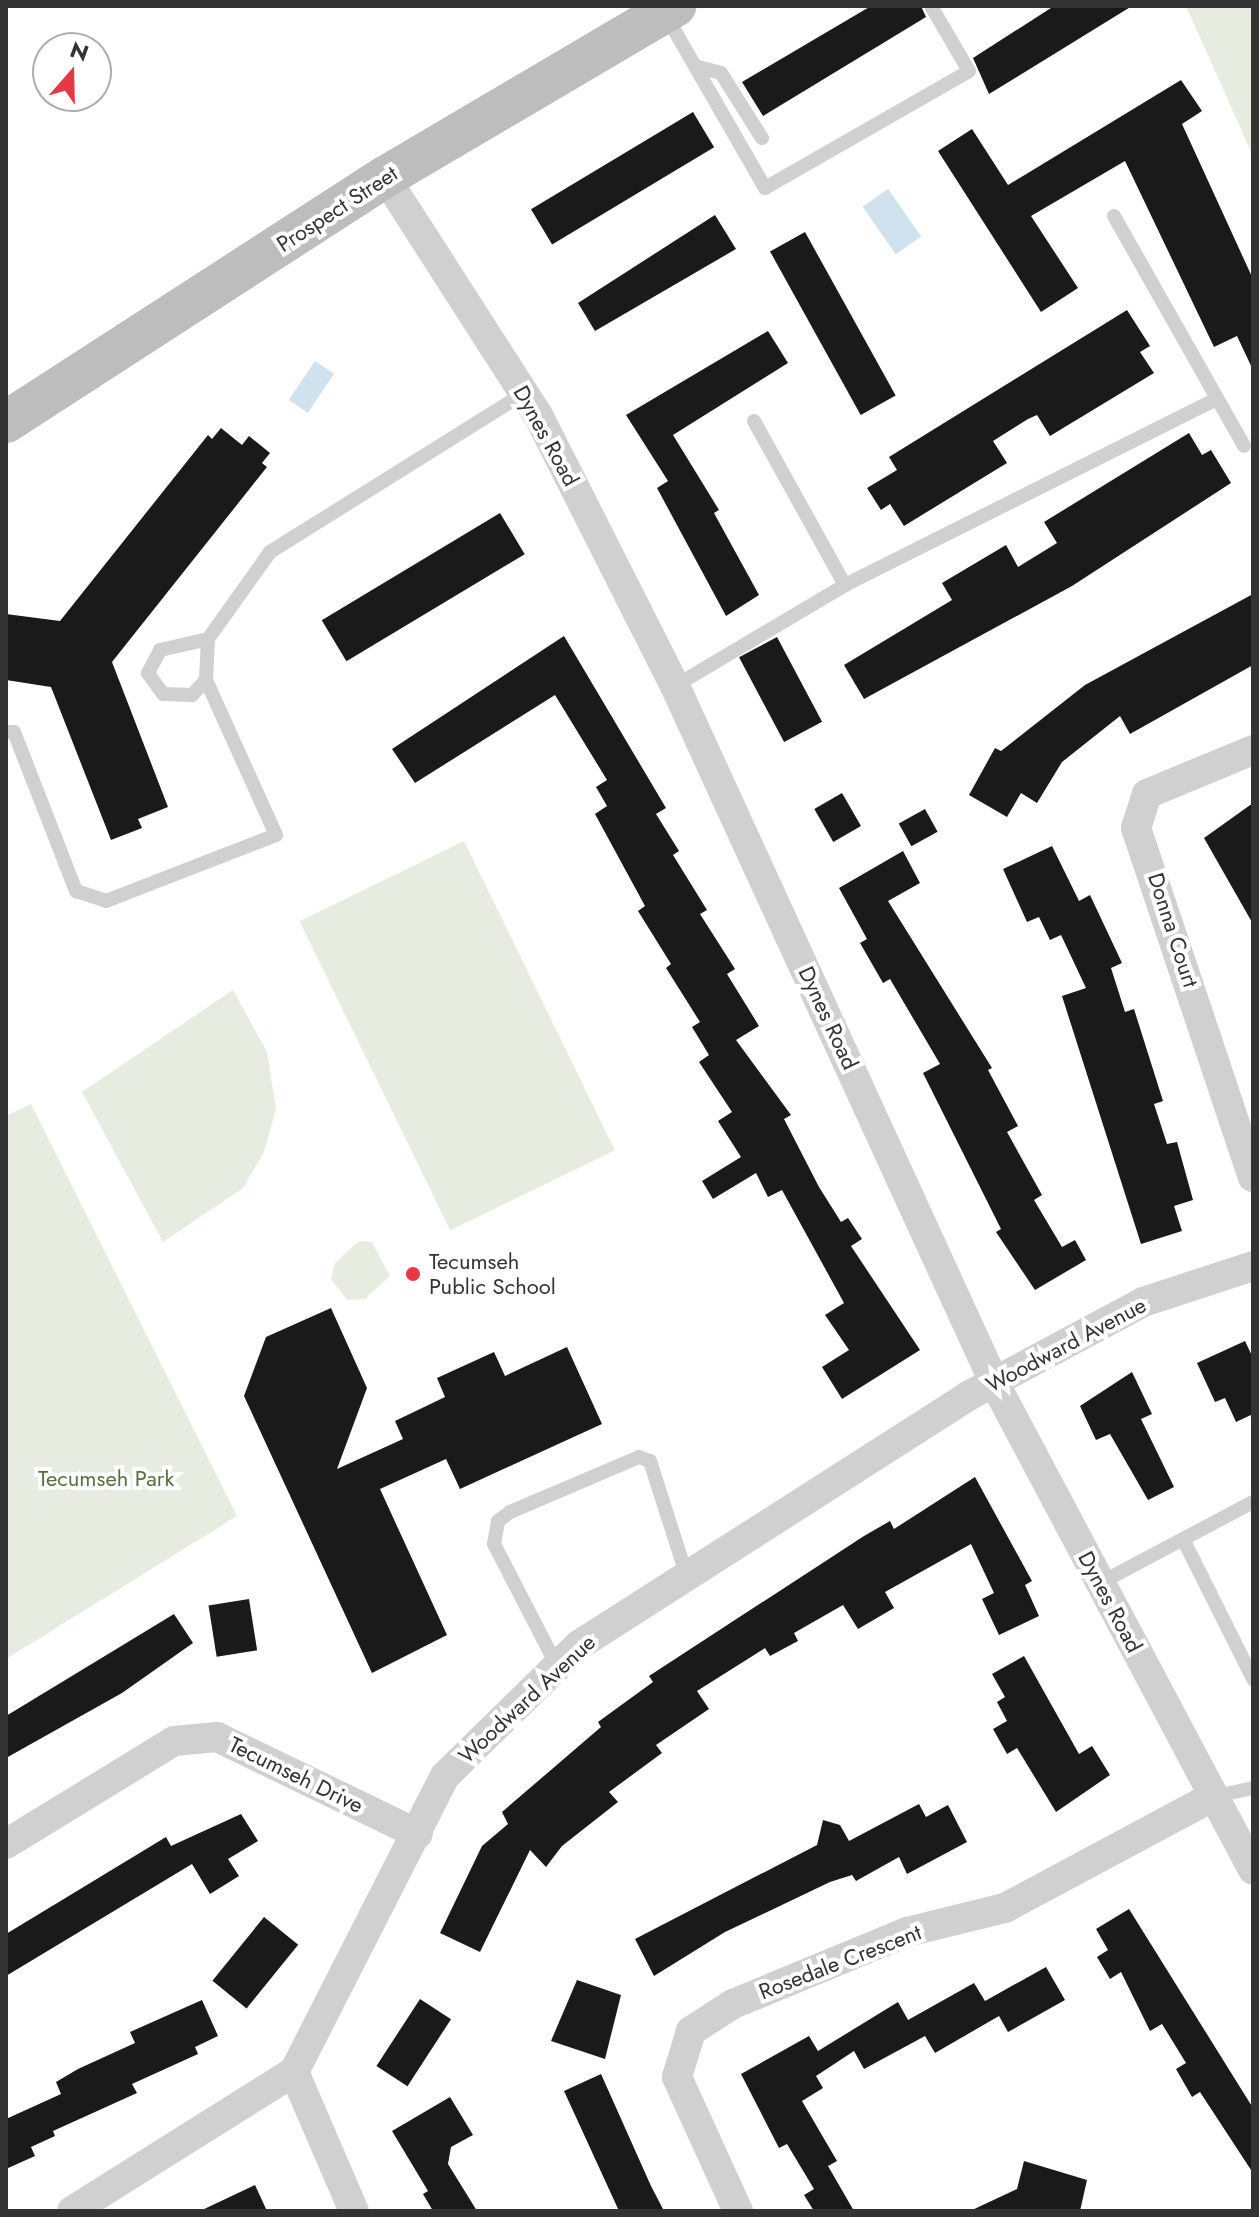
<!DOCTYPE html>
<style>
body{margin:0}
#map{position:relative;width:1259px;height:2217px;overflow:hidden;background:#fff;font-family:Jost,sans-serif}
div>[style]{position:absolute}
[style*='--x']{left:calc(var(--x)*1px);top:calc(var(--y)*1px);width:calc(var(--w)*1px);rotate:calc(var(--a)*1deg)}
.green>*{inset:0;background:#e6ecdf;transform-origin:0 0}
.water>*{inset:0;background:#cfe2ee;transform-origin:0 0}
.building>*{inset:0;background:#1a1a1a;transform-origin:0 0}
.lane>*{height:14px;margin:-7px;padding:0 7px;transform-origin:7px;border-radius:7px;background:#d0d0d0}
.street>*{height:30px;margin:-15px;padding:0 15px;transform-origin:15px;border-radius:15px;background:#d0d0d0}
.secondary>*{height:42px;margin:-21px;padding:0 21px;transform-origin:21px;border-radius:21px;background:#bdbdbd}
.dots>*{width:22px;height:22px;translate:-50% -50%;box-sizing:border-box;border:4px solid #fff;border-radius:50%}
span{translate:-50% -50%;white-space:nowrap;text-align:center;line-height:1.15;-webkit-text-stroke:8px #fff;paint-order:stroke}
.street-label{font-size:22px;color:#333}
.poi-label{font-size:22px;color:#333}
.left{translate:0 -50%;text-align:left}
.park-label{font-size:22px;color:#56703f}
.frame{position:absolute;inset:0;border:8px solid #333;pointer-events:none}
.north{position:absolute;left:32px;top:32px;width:80px;height:80px;box-sizing:border-box;background:#fff;border:2px solid #adadad;border-radius:50%;rotate:20deg;font-size:22px;font-weight:700;line-height:32px;text-align:center;color:#333}
.north::after{content:'';display:block;margin:auto;width:28px;height:36px;background:#e63946;clip-path:polygon(50% 0,100% 100%,50% 72%,0 100%)}
</style>
<div id="map">
<div class="green">
<div style="clip-path:polygon(1186px 6px,1253px 6px,1253px 156px)"></div>
<div style="left:464px;top:841px;width:344px;height:183px;rotate:64deg"></div>
<div style="clip-path:polygon(233px 990px,267px 1052px,276px 1109px,264px 1152px,243px 1188px,163px 1242px,82px 1092px)"></div>
<div style="clip-path:polygon(31px 1104px,237px 1516px,6px 1659px,6px 1116px)"></div>
<div style="clip-path:polygon(359px 1241px,372px 1242px,390px 1276px,365px 1299px,347px 1300px,331px 1279px,335px 1263px)"></div>
</div>
<div class="water">
<div style="left:888px;top:189px;width:58px;height:31px;rotate:55deg"></div>
<div style="left:315px;top:361px;width:23px;height:47px;rotate:34deg"></div>
</div>
<div class="building">
<div style="clip-path:polygon(871px 6px,921px 6px,926px 17px,763px 116px,742px 82px)"></div>
<div style="clip-path:polygon(1054px 6px,1132px 6px,989px 94px,973px 58px)"></div>
<div style="clip-path:polygon(1181px 80px,1202px 111px,1182px 124px,1253px 279px,1253px 370px,1237px 336px,1214px 347px,1125px 161px,1031px 216px,1078px 288px,1041px 312px,938px 151px,972px 129px,1008px 185px)"></div>
<div style="left:693px;top:112px;width:41px;height:189px;rotate:59deg"></div>
<div style="clip-path:polygon(715px 215px,736px 249px,595px 331px,578px 303px)"></div>
<div style="left:805px;top:232px;width:187px;height:40px;rotate:61deg"></div>
<div style="clip-path:polygon(1127px 310px,1150px 346px,1140px 352px,1154px 373px,1050px 436px,1037px 415px,1028px 419px,993px 441px,1007px 463px,904px 526px,890px 504px,881px 510px,867px 488px,897px 470px,889px 457px)"></div>
<div style="clip-path:polygon(768px 331px,788px 363px,673px 435px,719px 510px,714px 513px,759px 595px,726px 616px,657px 488px,668px 481px,626px 415px)"></div>
<div style="clip-path:polygon(221px 428px,242px 445px,249px 436px,270px 453px,262px 463px,267px 467px,112px 662px,168px 807px,138px 819px,142px 828px,111px 840px,51px 687px,6px 680px,6px 614px,60px 621px,208px 435px,212px 439px)"></div>
<div style="clip-path:polygon(1189px 433px,1202px 455px,1211px 450px,1231px 483px,1072px 586px,864px 699px,844px 665px,952px 600px,942px 583px,1006px 545px,1018px 567px,1057px 543px,1044px 522px)"></div>
<div style="left:500px;top:513px;width:48px;height:208px;rotate:59deg"></div>
<div style="clip-path:polygon(1253px 594px,1253px 665px,1130px 734px,1120px 716px,1062px 762px,1037px 803px,1021px 793px,1007px 817px,969px 795px,995px 748px,1001px 751px,1085px 685px)"></div>
<div style="clip-path:polygon(564px 636px,666px 808px,656px 814px,679px 851px,673px 855px,707px 910px,700px 914px,735px 969px,727px 974px,759px 1026px,736px 1040px,791px 1115px,784px 1119px,819px 1187px,841px 1222px,848px 1218px,862px 1239px,851px 1246px,920px 1350px,842px 1399px,822px 1367px,849px 1350px,825px 1315px,844px 1303px,782px 1190px,768px 1197px,756px 1173px,713px 1199px,702px 1181px,741px 1157px,718px 1121px,732px 1112px,699px 1062px,709px 1055px,692px 1027px,700px 1022px,666px 968px,671px 964px,638px 911px,645px 906px,595px 814px,607px 806px,596px 787px,607px 780px,555px 695px,415px 783px,392px 749px)"></div>
<div style="left:777px;top:637px;width:96px;height:43px;rotate:62deg"></div>
<div style="left:842px;top:793px;width:38px;height:32px;rotate:60deg"></div>
<div style="clip-path:polygon(1253px 803px,1253px 924px,1204px 838px)"></div>
<div style="left:925px;top:809px;width:26px;height:30px;rotate:61deg"></div>
<div style="clip-path:polygon(1052px 846px,1079px 901px,1090px 895px,1122px 963px,1111px 968px,1125px 1012px,1134px 1009px,1163px 1101px,1154px 1104px,1167px 1144px,1177px 1142px,1193px 1200px,1174px 1206px,1182px 1231px,1141px 1244px,1062px 996px,1086px 988px,1061px 935px,1050px 940px,1039px 917px,1027px 922px,1003px 869px)"></div>
<div style="clip-path:polygon(903px 851px,920px 883px,888px 901px,992px 1068px,988px 1070px,1018px 1126px,1007px 1132px,1042px 1195px,1034px 1200px,1062px 1247px,1075px 1240px,1086px 1260px,1035px 1290px,996px 1232px,1001px 1229px,923px 1073px,940px 1064px,890px 979px,883px 983px,860px 943px,867px 939px,839px 888px)"></div>
<div style="clip-path:polygon(331px 1308px,367px 1388px,337px 1469px,403px 1439px,395px 1421px,445px 1397px,437px 1378px,494px 1352px,505px 1376px,567px 1347px,602px 1424px,460px 1489px,446px 1459px,380px 1489px,447px 1635px,372px 1673px,244px 1396px,266px 1337px)"></div>
<div style="clip-path:polygon(1245px 1341px,1253px 1358px,1253px 1414px,1236px 1422px,1225px 1398px,1215px 1402px,1197px 1363px)"></div>
<div style="clip-path:polygon(1132px 1372px,1152px 1414px,1141px 1419px,1174px 1487px,1148px 1500px,1110px 1434px,1096px 1440px,1080px 1406px)"></div>
<div style="clip-path:polygon(975px 1477px,1032px 1581px,1025px 1585px,1039px 1616px,999px 1635px,982px 1599px,994px 1593px,971px 1544px,885px 1592px,894px 1608px,858px 1629px,843px 1605px,794px 1633px,798px 1641px,770px 1656px,765px 1648px,697px 1691px,709px 1709px,656px 1745px,662px 1753px,609px 1792px,618px 1802px,562px 1846px,546px 1867px,530px 1850px,480px 1952px,440px 1933px,482px 1846px,508px 1824px,502px 1812px,601px 1727px,598px 1722px,653px 1682px,649px 1676px,864px 1536px,890px 1521px,894px 1529px)"></div>
<div style="left:249px;top:1599px;width:52px;height:41px;rotate:81deg"></div>
<div style="clip-path:polygon(174px 1614px,193px 1643px,122px 1693px,6px 1758px,6px 1716px)"></div>
<div style="clip-path:polygon(1024px 1656px,1079px 1754px,1092px 1746px,1110px 1775px,1056px 1812px,1017px 1748px,1007px 1754px,993px 1729px,1007px 1721px,997px 1702px,1005px 1697px,992px 1674px)"></div>
<div style="clip-path:polygon(919px 1804px,926px 1817px,948px 1805px,967px 1842px,907px 1874px,899px 1857px,856px 1881px,852px 1875px,830px 1882px,725px 1932px,654px 1976px,635px 1939px,817px 1845px,823px 1820px,840px 1825px,849px 1841px)"></div>
<div style="clip-path:polygon(241px 1814px,258px 1841px,228px 1859px,239px 1876px,210px 1894px,192px 1864px,6px 1976px,6px 1934px,166px 1837px,171px 1846px)"></div>
<div style="clip-path:polygon(1129px 1909px,1253px 2108px,1253px 2173px,1200px 2092px,1192px 2097px,1176px 2069px,1186px 2063px,1162px 2024px,1150px 2031px,1121px 1972px,1110px 1979px,1097px 1957px,1108px 1950px,1096px 1929px)"></div>
<div style="left:264px;top:1917px;width:44px;height:82px;rotate:39deg"></div>
<div style="clip-path:polygon(1046px 1967px,1065px 2000px,1008px 2032px,999px 2016px,935px 2053px,925px 2036px,864px 2069px,854px 2051px,816px 2076px,823px 2088px,802px 2101px,837px 2161px,828px 2166px,854px 2211px,814px 2211px,804px 2195px,814px 2189px,787px 2144px,779px 2148px,741px 2074px,809px 2036px,818px 2051px,898px 2002px,908px 2020px,974px 1983px,985px 2001px)"></div>
<div style="clip-path:polygon(577px 1980px,621px 1995px,605px 2059px,551px 2041px)"></div>
<div style="left:420px;top:1999px;width:37px;height:80px;rotate:33deg"></div>
<div style="clip-path:polygon(202px 2000px,218px 2036px,195px 2047px,198px 2054px,132px 2084px,137px 2093px,53px 2131px,55px 2136px,31px 2147px,35px 2156px,6px 2169px,6px 2119px,61px 2094px,56px 2082px,78px 2069px,135px 2043px,130px 2032px)"></div>
<div style="clip-path:polygon(601px 2074px,651px 2186px,664px 2211px,619px 2211px,564px 2091px)"></div>
<div style="clip-path:polygon(450px 2097px,473px 2135px,451px 2147px,448px 2164px,477px 2211px,433px 2211px,423px 2194px,428px 2191px,392px 2131px)"></div>
<div style="clip-path:polygon(1024px 2161px,1087px 2180px,1080px 2211px,970px 2211px,1017px 2189px)"></div>
<div style="clip-path:polygon(255px 2185px,267px 2211px,200px 2211px)"></div>
</div>
<div class="lane">
<div style="--x:665;--y:14;--w:201;--a:60.1"></div>
<div style="--x:765;--y:188;--w:235;--a:-29.8"></div>
<div style="--x:969;--y:71;--w:75;--a:-120.3"></div>
<div style="--x:695;--y:66;--w:27;--a:15"></div>
<div style="--x:721;--y:73;--w:77;--a:57.8"></div>
<div style="--x:1114;--y:216;--w:264;--a:60.5"></div>
<div style="--x:754;--y:421;--w:188;--a:61"></div>
<div style="--x:208;--y:639;--w:41;--a:92.8"></div>
<div style="--x:206;--y:680;--w:21;--a:133"></div>
<div style="--x:192;--y:695;--w:29;--a:-178"></div>
<div style="--x:163;--y:694;--w:26;--a:-126"></div>
<div style="--x:148;--y:673;--w:26;--a:-62"></div>
<div style="--x:160;--y:650;--w:49;--a:-12.9"></div>
<div style="--x:208;--y:639;--w:107;--a:-54.5"></div>
<div style="--x:270;--y:552;--w:300;--a:-32"></div>
<div style="--x:675;--y:686;--w:198;--a:-30.7"></div>
<div style="--x:845;--y:585;--w:415;--a:-26.6"></div>
<div style="--x:6;--y:732;--w:8;--a:0"></div>
<div style="--x:14;--y:732;--w:171;--a:68.7"></div>
<div style="--x:76;--y:891;--w:32;--a:18"></div>
<div style="--x:106;--y:901;--w:182;--a:-21.2"></div>
<div style="--x:276;--y:835;--w:170;--a:-114.3"></div>
<div style="--x:1183;--y:1539;--w:157;--a:63.4"></div>
<div style="--x:1100;--y:1583;--w:173;--a:-27.9"></div>
<div style="--x:557;--y:1666;--w:137;--a:-117.3"></div>
<div style="--x:494;--y:1544;--w:23;--a:-80"></div>
<div style="--x:498;--y:1521;--w:15;--a:-37"></div>
<div style="--x:510;--y:1512;--w:140;--a:-23.1"></div>
<div style="--x:639;--y:1457;--w:12;--a:20"></div>
<div style="--x:650;--y:1461;--w:119;--a:72.3"></div>
<div style="--x:1212;--y:1797;--w:42;--a:-12.4"></div>
</div>
<div class="street">
<div style="--x:385;--y:177;--w:283;--a:57.3"></div>
<div style="--x:538;--y:415;--w:304;--a:63.2"></div>
<div style="--x:675;--y:686;--w:766;--a:65.38"></div>
<div style="--x:994;--y:1382;--w:552;--a:62.04"></div>
<div style="--x:1253;--y:750;--w:115;--a:157.5"></div>
<div style="--x:1147;--y:794;--w:36;--a:108"></div>
<div style="--x:1136;--y:828;--w:368;--a:71.5"></div>
<div style="--x:6;--y:1844;--w:197;--a:-31.5"></div>
<div style="--x:174;--y:1741;--w:43;--a:-5.3"></div>
<div style="--x:217;--y:1737;--w:223;--a:25.8"></div>
<div style="--x:294;--y:2072;--w:151;--a:66.7"></div>
<div style="--x:72;--y:2211;--w:262;--a:-32.1"></div>
<div style="--x:294;--y:2072;--w:332;--a:-63"></div>
<div style="--x:445;--y:1776;--w:187;--a:-44.4"></div>
<div style="--x:579;--y:1645;--w:462;--a:-32.6"></div>
<div style="--x:968;--y:1396;--w:199;--a:-28.2"></div>
<div style="--x:1143;--y:1302;--w:116;--a:-18.1"></div>
<div style="--x:738;--y:2211;--w:147;--a:-114.5"></div>
<div style="--x:677;--y:2077;--w:48;--a:-73.1"></div>
<div style="--x:691;--y:2031;--w:50;--a:-32.7"></div>
<div style="--x:733;--y:2004;--w:188;--a:-22.5"></div>
<div style="--x:907;--y:1932;--w:101;--a:-13.8"></div>
<div style="--x:1005;--y:1908;--w:235;--a:-28.2"></div>
</div>
<div class="secondary">
<div style="--x:6;--y:422;--w:451;--a:-32.9"></div>
<div style="--x:385;--y:177;--w:337;--a:-30.5"></div>
</div>
<div class="dots">
<div style="left:413px;top:1274px;background:#e63946"></div>
</div>
<div class="street-label">
<span style="left:337px;top:209px;rotate:-33deg">Prospect Street</span>
<span style="left:546px;top:436px;rotate:61deg">Dynes Road</span>
<span style="left:1173px;top:930px;rotate:72deg">Donna Court</span>
<span style="left:828px;top:1018px;rotate:65deg">Dynes Road</span>
<span style="left:1066px;top:1345px;rotate:-28deg">Woodward Avenue</span>
<span style="left:1110px;top:1602px;rotate:62deg">Dynes Road</span>
<span style="left:527px;top:1699px;rotate:-43deg">Woodward Avenue</span>
<span style="left:296px;top:1775px;rotate:26deg">Tecumseh Drive</span>
<span style="left:840px;top:1962px;rotate:-21deg">Rosedale Crescent</span>
</div>
<div class="poi-label">
<span class="left" style="left:429px;top:1274px">Tecumseh<br>Public School</span>
</div>
<div class="park-label">
<span style="left:106px;top:1479px">Tecumseh Park</span>
</div>
<div class="frame"></div>
<div class="north">N</div>
</div>
